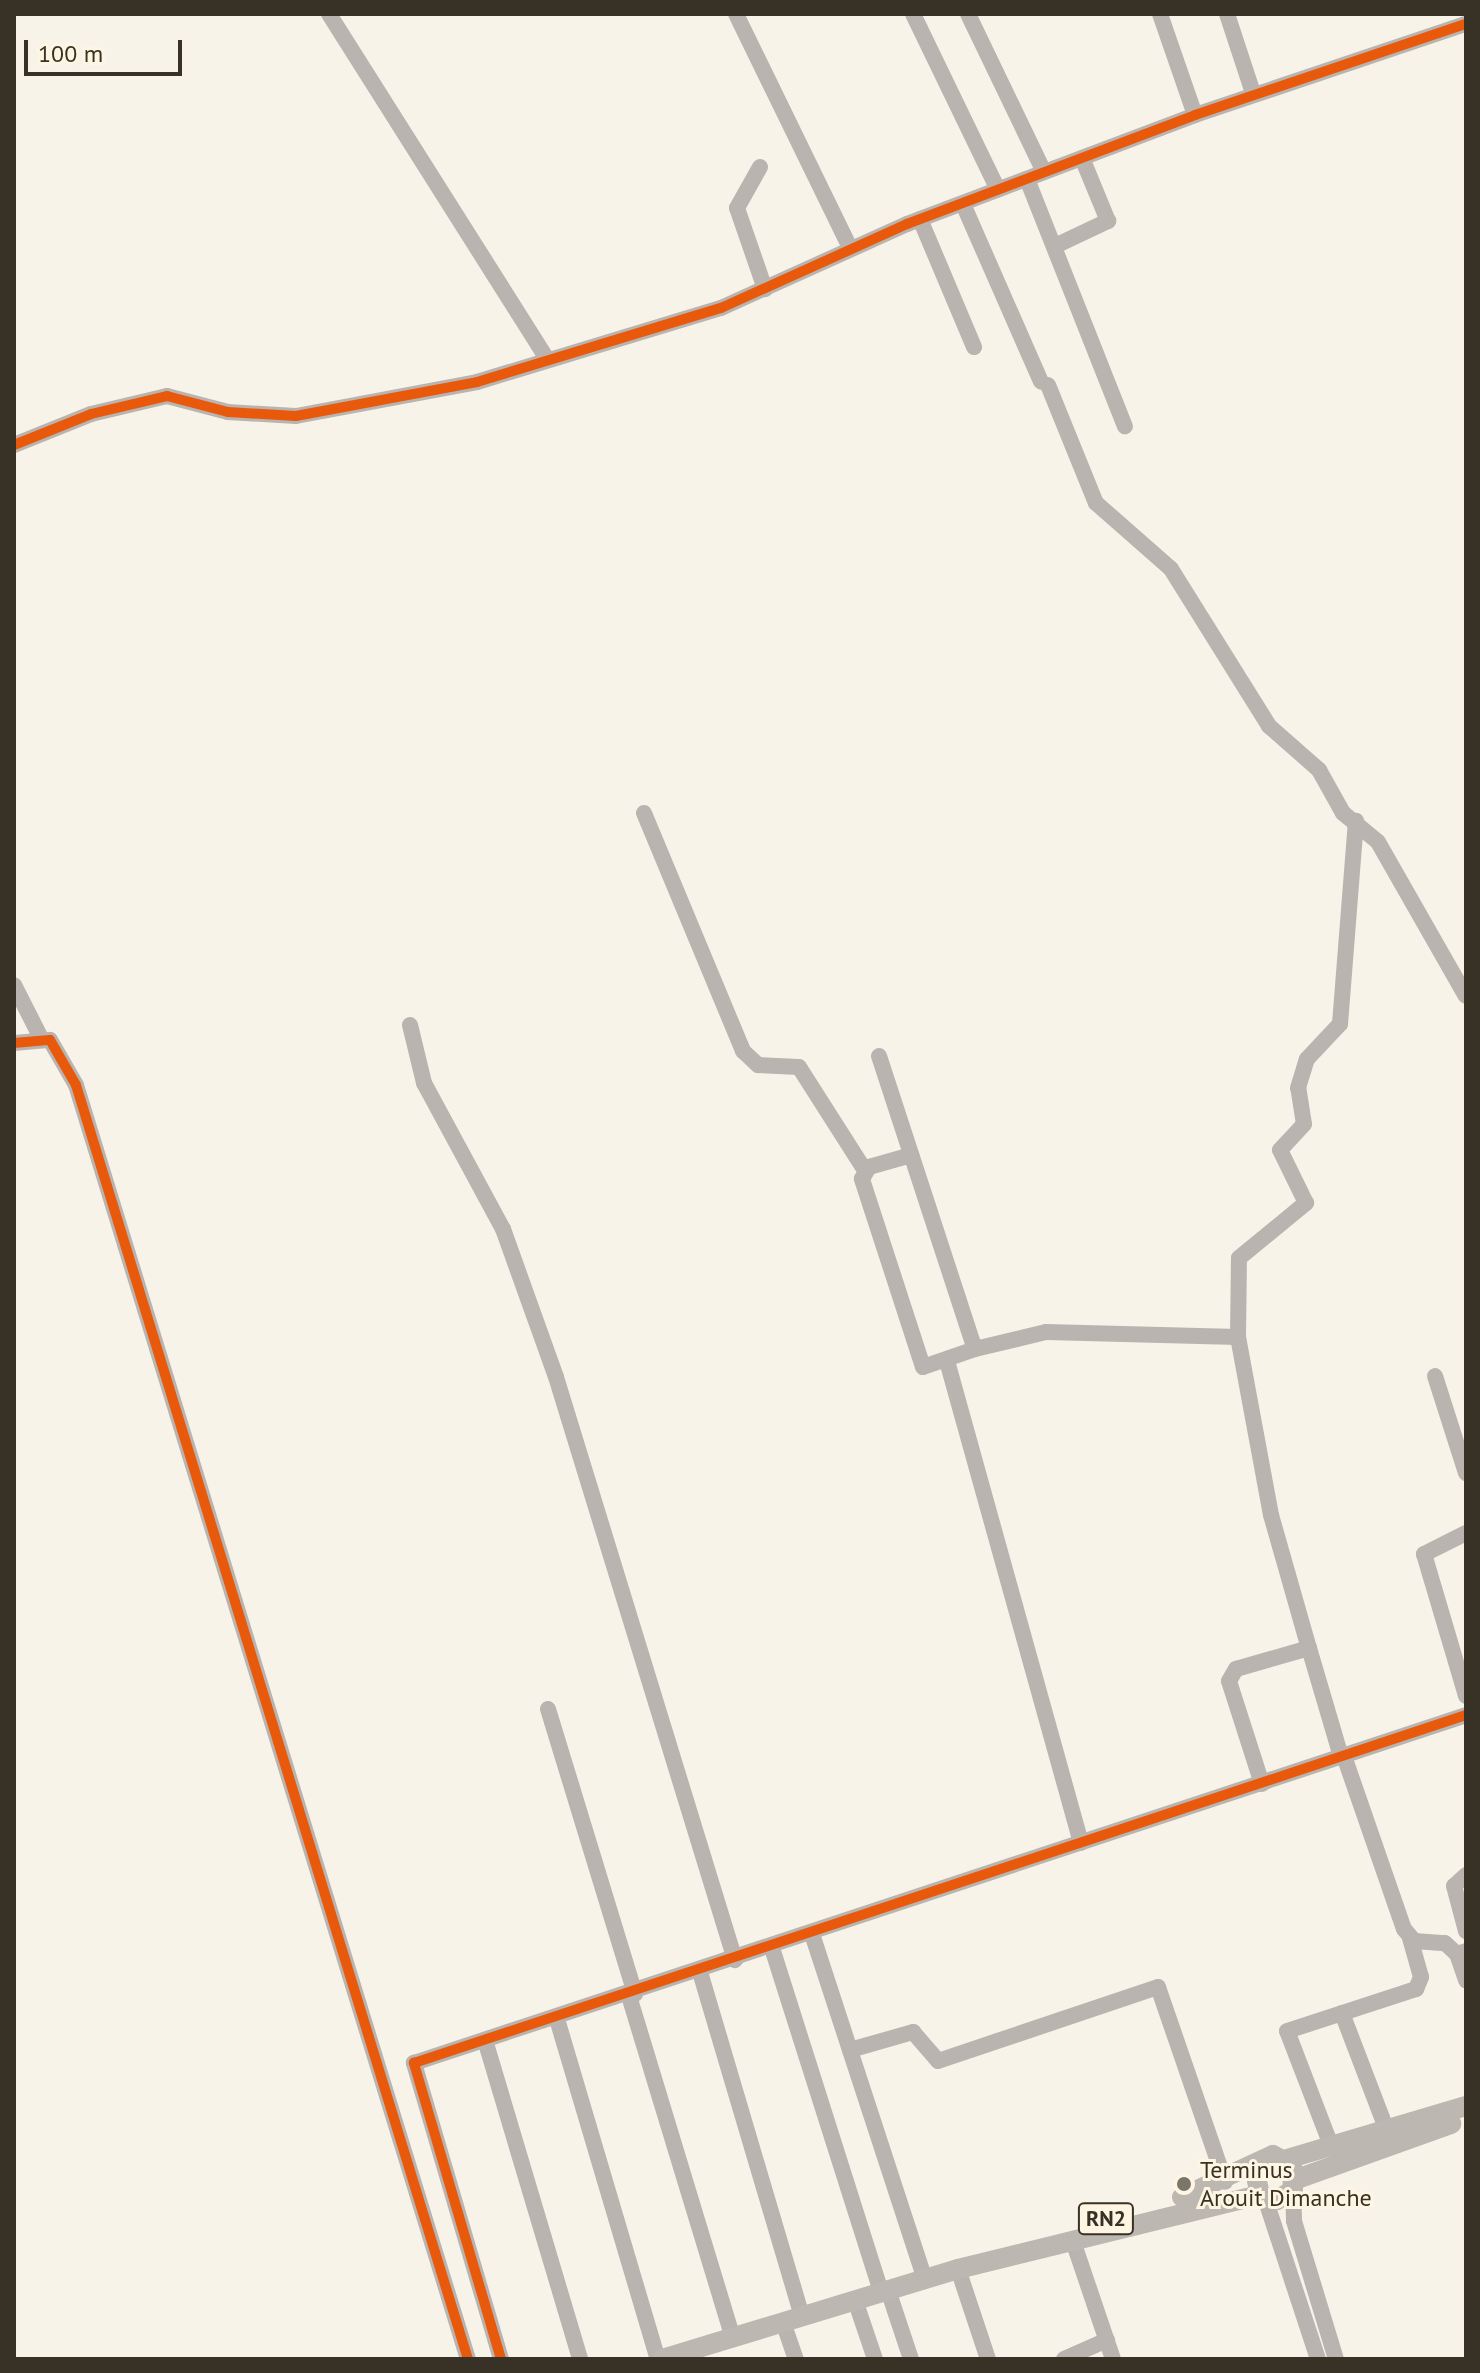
<!DOCTYPE html>
<style>
body{margin:0}
#map{position:relative;width:1480px;height:2373px;overflow:hidden;background:#f8f3e9;font-family:"PT Sans",sans-serif}
div>[style]{position:absolute}
[style*='--x']{left:calc(var(--x)*1px);top:calc(var(--y)*1px);width:calc(var(--w)*1px);rotate:calc(var(--a)*1deg)}
.minor>*{height:16px;margin:-8px;padding:0 8px;transform-origin:8px;border-radius:8px;background:#b9b4af}
.major>*{height:20px;margin:-10px;padding:0 10px;transform-origin:10px;border-radius:10px;background:#bcb7b0}
.cycleway>*{height:10px;margin:-5px;padding:0 5px;transform-origin:5px;border-radius:5px;background:#e8590c}
.dots>*{width:22px;height:22px;translate:-50% -50%;box-sizing:border-box;border:4px solid #fef5e3;border-radius:50%}
span{translate:-50% -50%;white-space:nowrap;text-align:center;line-height:1.15;-webkit-text-stroke:6px #fef5e3;paint-order:stroke}
.shield-label span{padding:2px 6px;background:#fef5e3;border:2px solid;border-radius:6px;-webkit-text-stroke-width:0}
.shield-label{font-size:22px;color:#383226;font-weight:700}
.poi-label{font-size:24px;color:#383226}
.left{translate:0 -50%;text-align:left}
.frame{position:absolute;inset:0;border:16px solid #383226;pointer-events:none}
.scale{position:absolute;left:24px;top:40px;width:158px;height:36px;box-sizing:border-box;border:4px solid #383226;border-top:0;padding-left:10px;font-size:24px;line-height:28px;white-space:nowrap;color:#383226;-webkit-text-stroke:6px #fef5e3;paint-order:stroke}
</style>
<div id="map">
<div class="minor">
<div style="--x:329;--y:14;--w:409;--a:57.7"></div>
<div style="--x:736;--y:14;--w:260;--a:64"></div>
<div style="--x:913;--y:14;--w:195;--a:64.2"></div>
<div style="--x:968;--y:14;--w:175;--a:64.3"></div>
<div style="--x:1160;--y:14;--w:107;--a:70.9"></div>
<div style="--x:1227;--y:14;--w:83;--a:71.8"></div>
<div style="--x:760;--y:167;--w:47;--a:119.3"></div>
<div style="--x:737;--y:208;--w:86;--a:70.9"></div>
<div style="--x:1027;--y:179;--w:266;--a:68.4"></div>
<div style="--x:963;--y:204;--w:194;--a:66.3"></div>
<div style="--x:920;--y:219;--w:139;--a:67.1"></div>
<div style="--x:1055;--y:246;--w:59;--a:-25.3"></div>
<div style="--x:1108;--y:221;--w:68;--a:-112.4"></div>
<div style="--x:1048;--y:385;--w:127;--a:67.9"></div>
<div style="--x:1096;--y:503;--w:100;--a:41.3"></div>
<div style="--x:1171;--y:569;--w:185;--a:58"></div>
<div style="--x:1269;--y:726;--w:67;--a:41.3"></div>
<div style="--x:1319;--y:770;--w:49;--a:60.8"></div>
<div style="--x:1343;--y:813;--w:45;--a:39.6"></div>
<div style="--x:1378;--y:842;--w:177;--a:60.3"></div>
<div style="--x:14;--y:445;--w:83;--a:-21.9"></div>
<div style="--x:91;--y:414;--w:78;--a:-13.3"></div>
<div style="--x:167;--y:396;--w:63;--a:14.7"></div>
<div style="--x:228;--y:412;--w:68;--a:3.4"></div>
<div style="--x:296;--y:416;--w:184;--a:-10.6"></div>
<div style="--x:477;--y:382;--w:255;--a:-16.9"></div>
<div style="--x:721;--y:308;--w:204;--a:-24.3"></div>
<div style="--x:907;--y:224;--w:308;--a:-20.7"></div>
<div style="--x:1195;--y:115;--w:286;--a:-18.6"></div>
<div style="--x:644;--y:813;--w:258;--a:67.4"></div>
<div style="--x:743;--y:1051;--w:21;--a:43"></div>
<div style="--x:758;--y:1065;--w:41;--a:2.8"></div>
<div style="--x:799;--y:1067;--w:121;--a:57.5"></div>
<div style="--x:14;--y:985;--w:57;--a:63"></div>
<div style="--x:410;--y:1025;--w:60;--a:76.4"></div>
<div style="--x:424;--y:1083;--w:166;--a:61.6"></div>
<div style="--x:503;--y:1229;--w:157;--a:70.3"></div>
<div style="--x:556;--y:1377;--w:610;--a:72.93"></div>
<div style="--x:14;--y:1043;--w:36;--a:-5"></div>
<div style="--x:50;--y:1040;--w:52;--a:60"></div>
<div style="--x:76;--y:1085;--w:1333;--a:72.9"></div>
<div style="--x:879;--y:1056;--w:308;--a:71.9"></div>
<div style="--x:975;--y:1349;--w:55;--a:160.9"></div>
<div style="--x:923;--y:1367;--w:198;--a:-108"></div>
<div style="--x:862;--y:1179;--w:14;--a:-60"></div>
<div style="--x:869;--y:1167;--w:44;--a:-15.9"></div>
<div style="--x:1238;--y:1337;--w:181;--a:79.5"></div>
<div style="--x:1271;--y:1515;--w:138;--a:74.1"></div>
<div style="--x:975;--y:1349;--w:73;--a:-13.5"></div>
<div style="--x:1046;--y:1332;--w:192;--a:1.5"></div>
<div style="--x:1238;--y:1337;--w:79;--a:-89.3"></div>
<div style="--x:1239;--y:1258;--w:87;--a:-39.4"></div>
<div style="--x:1306;--y:1203;--w:59;--a:-116.1"></div>
<div style="--x:1280;--y:1150;--w:35;--a:-47"></div>
<div style="--x:1304;--y:1124;--w:36;--a:-99"></div>
<div style="--x:1298;--y:1088;--w:30;--a:-73"></div>
<div style="--x:1307;--y:1059;--w:48;--a:-46.7"></div>
<div style="--x:1340;--y:1024;--w:204;--a:-85.5"></div>
<div style="--x:947;--y:1361;--w:500;--a:74.46"></div>
<div style="--x:1435;--y:1376;--w:102;--a:72.3"></div>
<div style="--x:1466;--y:1533;--w:47;--a:153.4"></div>
<div style="--x:1424;--y:1554;--w:148;--a:73.5"></div>
<div style="--x:548;--y:1709;--w:298;--a:73"></div>
<div style="--x:1344;--y:1756;--w:183;--a:70.9"></div>
<div style="--x:1404;--y:1929;--w:16;--a:50"></div>
<div style="--x:1414;--y:1941;--w:31;--a:4"></div>
<div style="--x:1445;--y:1943;--w:16;--a:43"></div>
<div style="--x:1262;--y:1784;--w:108;--a:-107.8"></div>
<div style="--x:1229;--y:1681;--w:14;--a:-60"></div>
<div style="--x:1236;--y:1669;--w:76;--a:-16"></div>
<div style="--x:1309;--y:1648;--w:114;--a:73.6"></div>
<div style="--x:1466;--y:1875;--w:16;--a:137"></div>
<div style="--x:1454;--y:1886;--w:47;--a:75.1"></div>
<div style="--x:813;--y:1937;--w:360;--a:71.9"></div>
<div style="--x:772;--y:1948;--w:361;--a:72.4"></div>
<div style="--x:1466;--y:1951;--w:9;--a:162"></div>
<div style="--x:1457;--y:1954;--w:28;--a:71"></div>
<div style="--x:700;--y:1972;--w:360;--a:73.5"></div>
<div style="--x:629;--y:1996;--w:355;--a:73.1"></div>
<div style="--x:1342;--y:2013;--w:126;--a:69.1"></div>
<div style="--x:557;--y:2019;--w:355;--a:73.5"></div>
<div style="--x:485;--y:2040;--w:333;--a:73.4"></div>
<div style="--x:850;--y:2050;--w:66;--a:-15.9"></div>
<div style="--x:913;--y:2032;--w:38;--a:49"></div>
<div style="--x:938;--y:2061;--w:232;--a:-18.6"></div>
<div style="--x:1158;--y:1987;--w:206;--a:71"></div>
<div style="--x:1332;--y:2148;--w:125;--a:-111"></div>
<div style="--x:1287;--y:2031;--w:136;--a:-18"></div>
<div style="--x:1416;--y:1989;--w:13;--a:-67"></div>
<div style="--x:1421;--y:1977;--w:41;--a:-105.8"></div>
<div style="--x:1293;--y:2190;--w:31;--a:88"></div>
<div style="--x:1294;--y:2221;--w:144;--a:73.1"></div>
<div style="--x:1265;--y:2198;--w:169;--a:71.8"></div>
<div style="--x:1073;--y:2241;--w:125;--a:71.3"></div>
<div style="--x:958;--y:2269;--w:95;--a:71.6"></div>
<div style="--x:888;--y:2290;--w:73;--a:71.6"></div>
<div style="--x:855;--y:2300;--w:62;--a:71.3"></div>
<div style="--x:783;--y:2322;--w:39;--a:71"></div>
<div style="--x:501;--y:2359;--w:309;--a:-106.4"></div>
<div style="--x:414;--y:2063;--w:1108;--a:-18.3"></div>
<div style="--x:1064;--y:2359;--w:47;--a:-23.8"></div>
</div>
<div class="major">
<div style="--x:1287;--y:2159;--w:187;--a:-16.5"></div>
<div style="--x:1297;--y:2179;--w:164;--a:-19.7"></div>
<div style="--x:1182;--y:2197;--w:100;--a:-24.8"></div>
<div style="--x:1273;--y:2155;--w:21;--a:28"></div>
<div style="--x:1292;--y:2165;--w:25;--a:88"></div>
<div style="--x:1293;--y:2190;--w:19;--a:148"></div>
<div style="--x:1277;--y:2200;--w:18;--a:-164"></div>
<div style="--x:1260;--y:2195;--w:29;--a:-102"></div>
<div style="--x:662;--y:2359;--w:309;--a:-16.9"></div>
<div style="--x:958;--y:2269;--w:311;--a:-13.8"></div>
</div>
<div class="cycleway">
<div style="--x:14;--y:445;--w:83;--a:-21.9"></div>
<div style="--x:91;--y:414;--w:78;--a:-13.3"></div>
<div style="--x:167;--y:396;--w:63;--a:14.7"></div>
<div style="--x:228;--y:412;--w:68;--a:3.4"></div>
<div style="--x:296;--y:416;--w:184;--a:-10.6"></div>
<div style="--x:477;--y:382;--w:255;--a:-16.9"></div>
<div style="--x:721;--y:308;--w:204;--a:-24.3"></div>
<div style="--x:907;--y:224;--w:308;--a:-20.7"></div>
<div style="--x:1195;--y:115;--w:286;--a:-18.6"></div>
<div style="--x:14;--y:1043;--w:36;--a:-5"></div>
<div style="--x:50;--y:1040;--w:52;--a:60"></div>
<div style="--x:76;--y:1085;--w:1333;--a:72.9"></div>
<div style="--x:501;--y:2359;--w:309;--a:-106.4"></div>
<div style="--x:414;--y:2063;--w:1108;--a:-18.3"></div>
</div>
<div class="dots">
<div style="left:1184px;top:2184px;background:#7b766a"></div>
</div>
<div class="shield-label">
<span style="left:1106px;top:2219px">RN2</span>
</div>
<div class="poi-label">
<span class="left" style="left:1200px;top:2184px">Terminus<br>Arouit Dimanche</span>
</div>
<div class="frame"></div>
<div class="scale">100 m</div>
</div>
